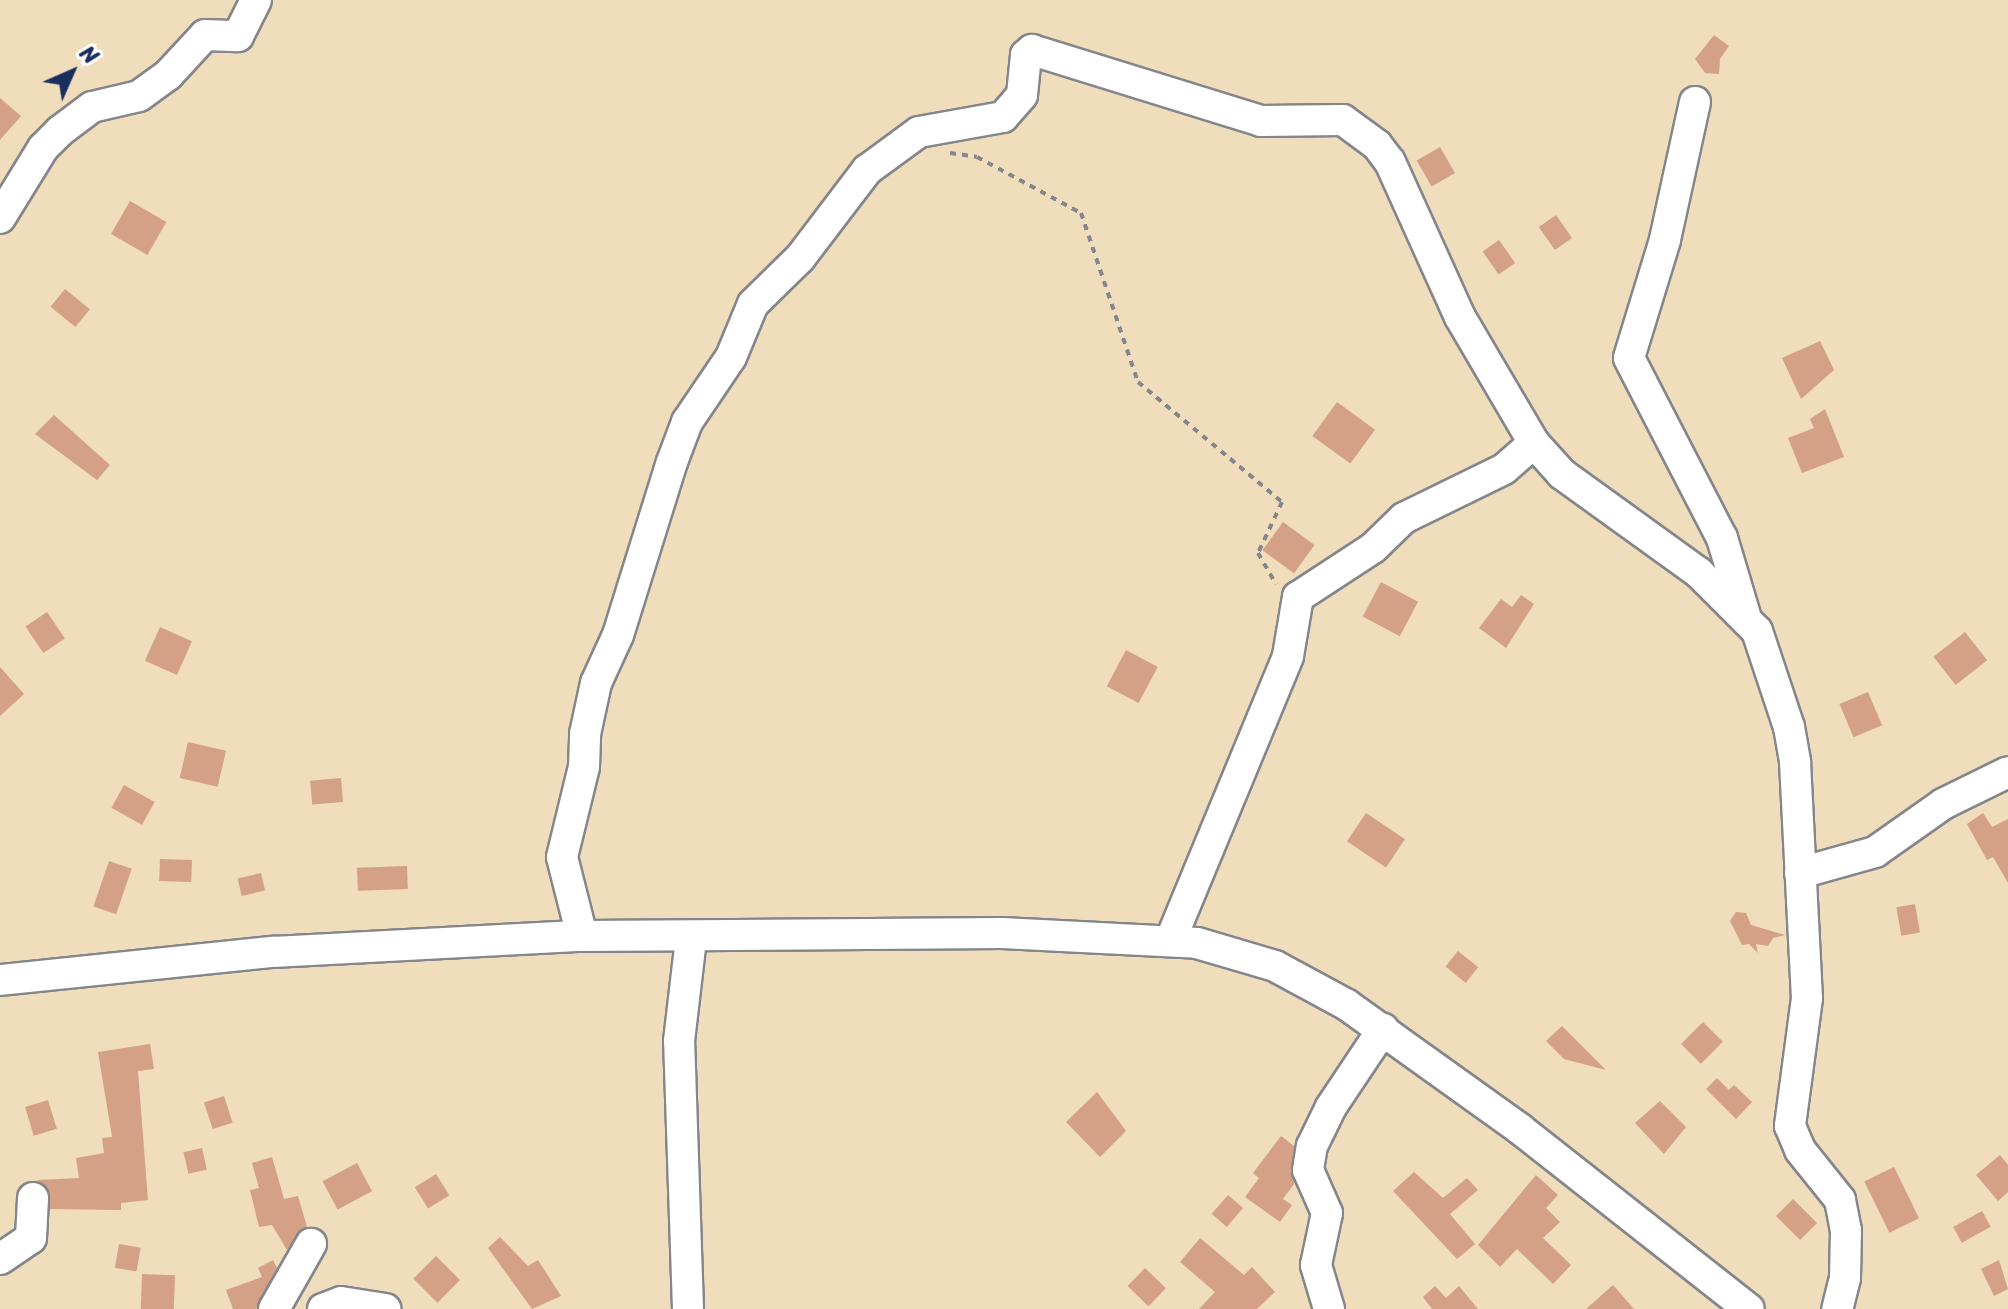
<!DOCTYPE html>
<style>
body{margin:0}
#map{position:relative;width:2008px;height:1309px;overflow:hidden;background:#efddbb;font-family:Sriracha,sans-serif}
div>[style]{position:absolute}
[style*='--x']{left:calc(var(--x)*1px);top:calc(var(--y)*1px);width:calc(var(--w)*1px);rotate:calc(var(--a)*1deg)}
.building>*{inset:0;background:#d4a187;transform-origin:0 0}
.path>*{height:4px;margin-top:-2px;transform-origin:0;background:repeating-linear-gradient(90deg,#85868c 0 6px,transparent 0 12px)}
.roads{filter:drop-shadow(2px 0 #85868c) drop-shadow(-2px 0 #85868c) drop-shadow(0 2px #85868c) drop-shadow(0 -2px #85868c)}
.minor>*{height:30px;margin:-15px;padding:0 15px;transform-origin:15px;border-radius:15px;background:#fff}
span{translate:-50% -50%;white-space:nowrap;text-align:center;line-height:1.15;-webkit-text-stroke:6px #fff;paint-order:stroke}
.north{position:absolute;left:32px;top:32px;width:80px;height:80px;-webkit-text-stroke:6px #fff;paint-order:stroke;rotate:45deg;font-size:22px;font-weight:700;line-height:32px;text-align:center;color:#1b2f5e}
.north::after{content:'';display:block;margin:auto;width:28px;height:36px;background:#1b2f5e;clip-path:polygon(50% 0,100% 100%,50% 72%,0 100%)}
</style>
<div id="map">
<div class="building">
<div style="clip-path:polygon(1714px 35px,1729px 46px,1720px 59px,1719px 74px,1705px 73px,1695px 59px)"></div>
<div style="clip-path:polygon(0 98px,21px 116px,0 140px)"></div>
<div style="left:1440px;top:147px;width:30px;height:27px;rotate:60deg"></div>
<div style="left:130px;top:201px;width:42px;height:38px;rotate:30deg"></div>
<div style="left:1556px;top:215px;width:28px;height:21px;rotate:55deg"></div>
<div style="left:1499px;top:240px;width:28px;height:20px;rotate:55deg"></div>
<div style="left:65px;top:289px;width:32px;height:23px;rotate:39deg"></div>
<div style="clip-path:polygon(1820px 341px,1834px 370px,1801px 399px,1782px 358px)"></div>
<div style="left:1337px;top:402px;width:47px;height:42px;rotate:36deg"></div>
<div style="clip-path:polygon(1825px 409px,1844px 457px,1802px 473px,1788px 438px,1814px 428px,1810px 419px)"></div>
<div style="clip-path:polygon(54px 415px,110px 465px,97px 480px,35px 434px)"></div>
<div style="left:1283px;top:522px;width:39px;height:35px;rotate:36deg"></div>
<div style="left:1381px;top:582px;width:42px;height:39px;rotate:28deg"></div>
<div style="clip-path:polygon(1521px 595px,1534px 604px,1506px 648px,1479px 628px,1501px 599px,1512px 607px)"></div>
<div style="left:47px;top:612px;width:32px;height:26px;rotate:56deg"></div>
<div style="left:160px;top:627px;width:35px;height:37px;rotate:24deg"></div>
<div style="left:1965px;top:632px;width:36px;height:40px;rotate:52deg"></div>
<div style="left:1126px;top:650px;width:36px;height:41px;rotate:28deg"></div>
<div style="clip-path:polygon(0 667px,24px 694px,0 716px)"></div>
<div style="left:1868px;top:692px;width:36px;height:31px;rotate:67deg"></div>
<div style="left:188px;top:742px;width:39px;height:37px;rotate:13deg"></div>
<div style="left:341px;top:778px;width:24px;height:31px;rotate:85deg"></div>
<div style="left:124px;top:785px;width:35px;height:26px;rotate:29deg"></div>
<div style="left:1366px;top:813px;width:47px;height:34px;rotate:34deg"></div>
<div style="clip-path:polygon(1983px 813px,1992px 827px,2008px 819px,2008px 883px,1993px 857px,1987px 860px,1967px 824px)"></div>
<div style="left:160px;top:859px;width:32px;height:22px;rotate:2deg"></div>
<div style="left:109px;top:861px;width:24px;height:48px;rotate:19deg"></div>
<div style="left:407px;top:866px;width:23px;height:50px;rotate:88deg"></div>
<div style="left:261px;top:873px;width:18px;height:24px;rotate:77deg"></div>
<div style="left:1915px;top:904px;width:29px;height:19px;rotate:80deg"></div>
<div style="clip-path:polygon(1736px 912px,1746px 913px,1751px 925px,1785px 935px,1773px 938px,1768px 946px,1756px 944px,1758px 953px,1749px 944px,1742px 945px,1730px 921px)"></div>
<div style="left:1458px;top:951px;width:26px;height:20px;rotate:39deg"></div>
<div style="left:1703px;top:1022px;width:28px;height:31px;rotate:45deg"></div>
<div style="clip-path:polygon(1562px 1026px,1606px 1070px,1564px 1059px,1546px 1041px)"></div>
<div style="clip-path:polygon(150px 1044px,154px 1069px,138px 1071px,148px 1200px,121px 1203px,121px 1210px,50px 1209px,49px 1191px,37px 1180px,79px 1178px,76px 1158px,104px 1153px,102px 1138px,112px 1137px,98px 1052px)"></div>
<div style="clip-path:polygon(1717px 1078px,1729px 1090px,1734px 1085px,1752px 1102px,1736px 1119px,1706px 1089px)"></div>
<div style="clip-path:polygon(1097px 1092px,1126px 1131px,1100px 1157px,1066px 1122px)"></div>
<div style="left:224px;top:1096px;width:28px;height:21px;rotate:72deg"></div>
<div style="left:48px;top:1100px;width:30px;height:24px;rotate:73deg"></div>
<div style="clip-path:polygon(1660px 1101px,1686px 1127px,1664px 1154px,1635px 1123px)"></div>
<div style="clip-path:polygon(1281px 1136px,1294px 1146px,1294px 1184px,1283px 1199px,1292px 1205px,1280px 1222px,1245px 1197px,1259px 1178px,1253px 1173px)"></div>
<div style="left:202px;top:1148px;width:22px;height:19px;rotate:77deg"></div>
<div style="clip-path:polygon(2000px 1155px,2008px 1165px,2008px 1192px,1998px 1201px,1976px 1175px)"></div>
<div style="clip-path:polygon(272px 1157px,284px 1199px,298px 1196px,307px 1227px,287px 1250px,272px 1225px,259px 1227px,250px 1190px,259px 1188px,252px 1163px)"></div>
<div style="left:357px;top:1163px;width:32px;height:39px;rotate:62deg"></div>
<div style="left:1894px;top:1167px;width:57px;height:33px;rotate:64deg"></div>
<div style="clip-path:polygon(1414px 1172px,1443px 1198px,1467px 1178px,1478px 1190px,1450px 1214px,1475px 1244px,1457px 1259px,1393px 1191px)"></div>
<div style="left:436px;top:1174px;width:25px;height:25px;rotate:58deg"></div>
<div style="clip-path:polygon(1536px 1175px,1558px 1195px,1546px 1208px,1560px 1222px,1543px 1238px,1571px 1265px,1553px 1284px,1517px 1249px,1500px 1267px,1478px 1245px)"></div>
<div style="left:1228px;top:1195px;width:20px;height:25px;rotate:41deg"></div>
<div style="left:1793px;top:1199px;width:34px;height:24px;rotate:45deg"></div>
<div style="left:1982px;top:1211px;width:18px;height:33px;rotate:61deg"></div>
<div style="clip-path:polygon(500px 1237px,528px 1266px,538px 1260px,561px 1296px,532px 1309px,488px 1248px)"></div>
<div style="clip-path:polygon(1200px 1238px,1244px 1275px,1252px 1267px,1275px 1292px,1257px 1309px,1199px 1309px,1215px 1292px,1180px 1262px)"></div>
<div style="left:119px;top:1244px;width:22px;height:24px;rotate:10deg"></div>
<div style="left:436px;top:1256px;width:34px;height:32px;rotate:45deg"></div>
<div style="clip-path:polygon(273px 1260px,277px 1268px,256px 1309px,233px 1309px,226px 1290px,262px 1277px,258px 1268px)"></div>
<div style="clip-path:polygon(1999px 1260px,2008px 1289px,1994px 1296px,1981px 1269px)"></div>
<div style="left:1145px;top:1268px;width:29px;height:25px;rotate:44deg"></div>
<div style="left:142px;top:1274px;width:33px;height:35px;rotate:2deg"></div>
<div style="clip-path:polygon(1613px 1285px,1634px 1309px,1586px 1309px)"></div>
<div style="clip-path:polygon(1435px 1286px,1446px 1298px,1459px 1286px,1478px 1309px,1432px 1309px,1423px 1297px)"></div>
</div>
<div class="path">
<div style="--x:950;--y:153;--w:27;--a:8"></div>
<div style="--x:977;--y:157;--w:118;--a:28.3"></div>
<div style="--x:1081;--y:213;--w:178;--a:71.4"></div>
<div style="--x:1138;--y:382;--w:187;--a:39.8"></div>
<div style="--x:1282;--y:502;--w:56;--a:115.2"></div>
<div style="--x:1258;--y:553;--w:36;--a:60"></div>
</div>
<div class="roads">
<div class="minor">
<div style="--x:1695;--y:102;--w:141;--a:102.3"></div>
<div style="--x:1665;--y:240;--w:123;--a:107"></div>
<div style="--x:1629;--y:358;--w:203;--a:62.7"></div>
<div style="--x:1722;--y:538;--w:80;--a:73.4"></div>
<div style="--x:0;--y:218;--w:82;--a:-58.4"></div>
<div style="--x:43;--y:148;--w:24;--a:-45"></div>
<div style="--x:60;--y:131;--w:40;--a:-37"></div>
<div style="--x:92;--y:107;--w:48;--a:-13.2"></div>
<div style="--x:139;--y:96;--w:36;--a:-36"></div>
<div style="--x:168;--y:75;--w:54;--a:-47.2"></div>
<div style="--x:205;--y:35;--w:33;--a:2"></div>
<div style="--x:238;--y:36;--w:40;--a:-63.4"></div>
<div style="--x:1800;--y:873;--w:78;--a:-15.6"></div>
<div style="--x:1875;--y:852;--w:83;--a:-35.2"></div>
<div style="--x:1943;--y:804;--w:72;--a:-26.2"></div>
<div style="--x:582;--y:936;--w:81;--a:-104.2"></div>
<div style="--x:562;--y:857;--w:93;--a:-76.3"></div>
<div style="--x:584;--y:767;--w:33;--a:-88"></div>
<div style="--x:585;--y:734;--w:52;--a:-77.8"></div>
<div style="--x:596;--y:683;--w:53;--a:-65.4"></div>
<div style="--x:618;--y:635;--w:181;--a:-72.7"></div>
<div style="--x:672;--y:462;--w:43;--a:-69.4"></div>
<div style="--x:687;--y:422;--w:78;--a:-55.9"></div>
<div style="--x:731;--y:357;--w:57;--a:-67.5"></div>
<div style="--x:753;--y:304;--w:66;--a:-44.4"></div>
<div style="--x:800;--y:258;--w:111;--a:-52.7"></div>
<div style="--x:867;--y:170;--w:64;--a:-36.2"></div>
<div style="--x:919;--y:132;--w:85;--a:-10.1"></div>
<div style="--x:1003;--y:117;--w:29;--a:-49"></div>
<div style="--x:1022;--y:95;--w:40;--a:-84.3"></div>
<div style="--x:1026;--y:55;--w:8;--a:-40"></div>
<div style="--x:1032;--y:50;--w:240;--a:17.2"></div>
<div style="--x:1261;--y:121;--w:82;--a:-0.7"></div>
<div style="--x:1343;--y:120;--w:42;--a:36.3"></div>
<div style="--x:1377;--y:145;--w:21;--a:53"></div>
<div style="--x:1390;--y:162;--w:170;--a:65.7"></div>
<div style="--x:1460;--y:317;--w:146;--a:59.6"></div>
<div style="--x:1534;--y:443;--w:42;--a:47.9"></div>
<div style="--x:1562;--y:474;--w:168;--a:35.8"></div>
<div style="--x:1698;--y:572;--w:83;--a:45"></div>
<div style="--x:1757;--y:631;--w:101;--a:71.6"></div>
<div style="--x:1789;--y:727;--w:36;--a:80"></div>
<div style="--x:1795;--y:762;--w:236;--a:87.1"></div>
<div style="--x:1807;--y:998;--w:129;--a:97.6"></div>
<div style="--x:1790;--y:1126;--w:26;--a:67"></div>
<div style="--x:1800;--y:1150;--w:64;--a:51.3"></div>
<div style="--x:1840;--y:1200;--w:31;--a:79"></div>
<div style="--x:1846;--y:1230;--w:48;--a:91.2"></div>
<div style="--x:1845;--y:1278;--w:32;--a:104"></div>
<div style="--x:1171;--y:939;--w:306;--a:-67.5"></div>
<div style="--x:1288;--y:656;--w:60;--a:-80.4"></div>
<div style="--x:1298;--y:597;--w:90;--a:-33.2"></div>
<div style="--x:1373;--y:548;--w:43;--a:-44.1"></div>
<div style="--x:1404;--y:518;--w:111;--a:-26.1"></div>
<div style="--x:1504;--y:469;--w:40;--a:-41"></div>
<div style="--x:0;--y:980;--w:274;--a:-5.9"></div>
<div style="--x:273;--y:952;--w:309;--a:-3"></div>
<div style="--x:582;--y:936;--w:420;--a:-0.4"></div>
<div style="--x:1002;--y:933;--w:195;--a:2.9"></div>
<div style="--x:1197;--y:943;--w:81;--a:16.4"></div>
<div style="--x:1275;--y:966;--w:82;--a:28.4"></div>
<div style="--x:1347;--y:1005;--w:213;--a:35.6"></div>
<div style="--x:1520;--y:1129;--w:291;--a:38.2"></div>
<div style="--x:0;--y:1259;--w:37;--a:-34"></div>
<div style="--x:31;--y:1238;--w:40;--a:-87.1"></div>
<div style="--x:274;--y:1309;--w:75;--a:-60.4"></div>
<div style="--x:323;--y:1309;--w:19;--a:-21"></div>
<div style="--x:341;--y:1302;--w:45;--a:9"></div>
<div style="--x:688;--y:1309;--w:268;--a:-91.9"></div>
<div style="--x:679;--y:1041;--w:103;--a:-83.3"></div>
<div style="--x:1329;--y:1309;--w:46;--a:-106.5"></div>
<div style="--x:1316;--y:1265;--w:53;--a:-78.1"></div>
<div style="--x:1327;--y:1213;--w:47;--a:-113.8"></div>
<div style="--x:1308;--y:1170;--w:24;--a:-81"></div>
<div style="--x:1312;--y:1146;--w:43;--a:-64"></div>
<div style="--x:1331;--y:1107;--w:94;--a:-56.3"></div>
</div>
</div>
<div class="north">N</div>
</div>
